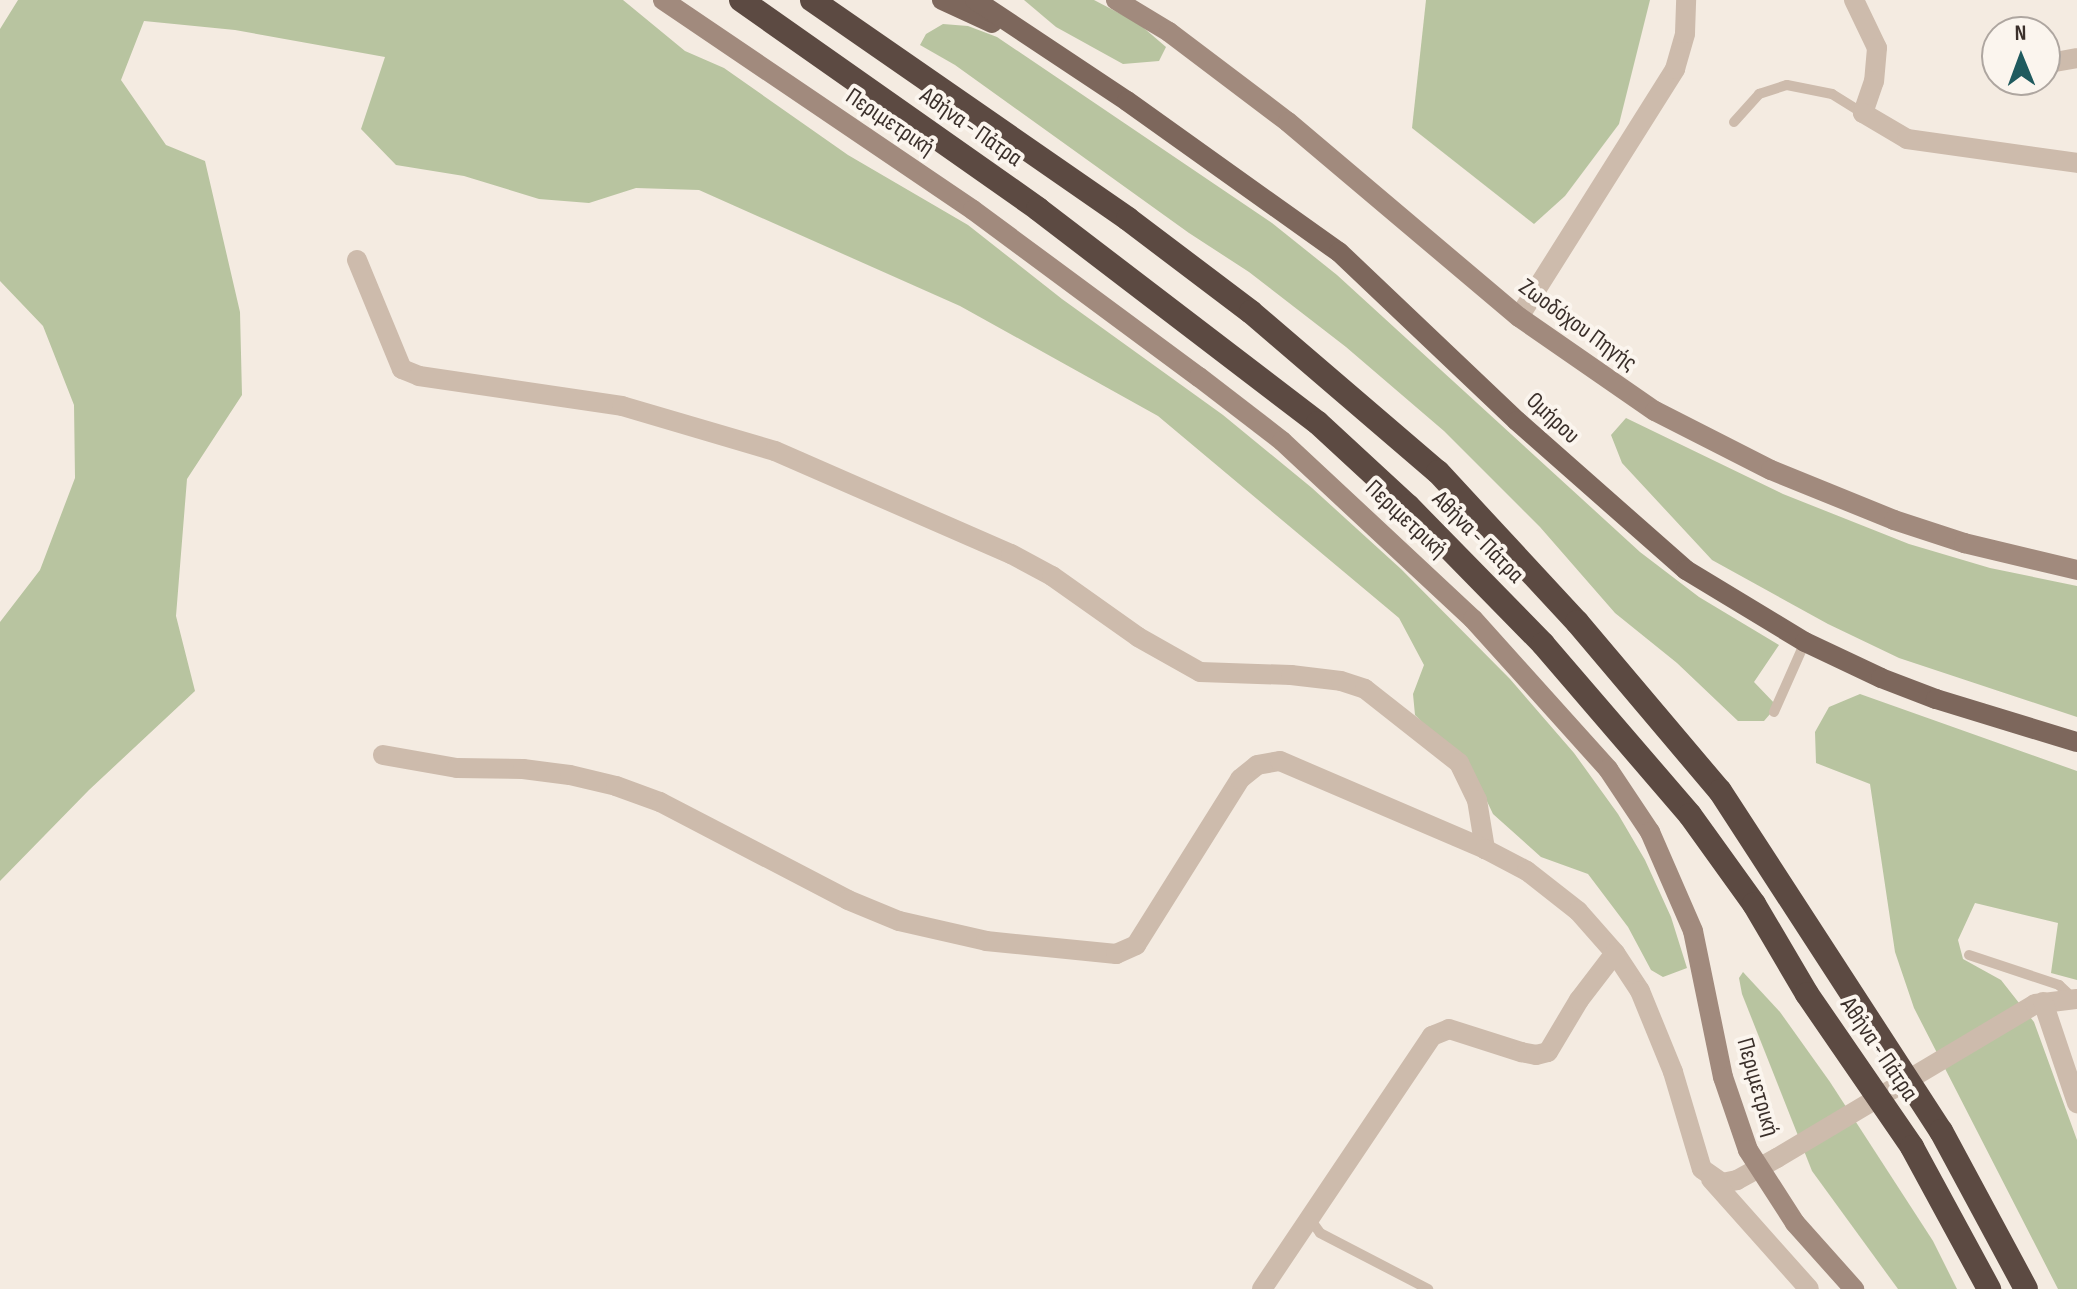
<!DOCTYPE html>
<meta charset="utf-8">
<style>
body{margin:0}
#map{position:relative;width:2077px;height:1289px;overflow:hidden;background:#f4ebe1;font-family:"Sofia Sans Condensed",sans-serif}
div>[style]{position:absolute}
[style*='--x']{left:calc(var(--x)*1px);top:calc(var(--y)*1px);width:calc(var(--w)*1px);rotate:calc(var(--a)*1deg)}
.green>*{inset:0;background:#b8c4a0}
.lane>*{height:10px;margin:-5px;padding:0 5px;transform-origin:5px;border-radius:5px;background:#cdbbac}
.street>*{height:20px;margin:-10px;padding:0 10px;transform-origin:10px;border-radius:10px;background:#cdbbac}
.secondary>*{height:20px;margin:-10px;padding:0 10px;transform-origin:10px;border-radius:10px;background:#a18a7d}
.primary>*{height:20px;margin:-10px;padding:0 10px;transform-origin:10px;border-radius:10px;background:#7d675c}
.highway>*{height:24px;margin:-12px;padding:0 12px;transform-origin:12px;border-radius:12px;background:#5c4a42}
span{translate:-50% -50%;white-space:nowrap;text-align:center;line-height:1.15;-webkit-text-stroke:8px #fbf5ee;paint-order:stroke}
.street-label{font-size:24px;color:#3b302b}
.north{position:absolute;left:1981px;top:16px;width:80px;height:80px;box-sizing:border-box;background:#fbf5ee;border:2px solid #aea6a0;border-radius:50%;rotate:359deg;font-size:22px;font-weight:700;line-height:32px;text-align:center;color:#3b302b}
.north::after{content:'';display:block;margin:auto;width:28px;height:36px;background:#1f5a5e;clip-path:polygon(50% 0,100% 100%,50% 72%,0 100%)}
</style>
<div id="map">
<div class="green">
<div style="clip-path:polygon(18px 0,623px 0,685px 51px,724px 68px,848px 155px,968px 225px,1062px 299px,1223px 415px,1312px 488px,1401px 569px,1510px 679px,1574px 753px,1618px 814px,1645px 860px,1671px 917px,1687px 968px,1663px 977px,1651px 970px,1628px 927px,1588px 874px,1541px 857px,1493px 814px,1474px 774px,1415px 715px,1413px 694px,1424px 665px,1399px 618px,1158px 416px,960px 306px,699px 190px,636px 188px,589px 203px,539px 199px,464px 176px,396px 165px,361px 129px,385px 57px,235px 30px,144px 21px,121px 80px,166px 145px,205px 161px,240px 312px,242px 395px,187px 479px,176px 616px,195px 691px,89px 790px,0 881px,0 622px,40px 570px,75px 478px,74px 405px,43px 326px,0 281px,0 29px)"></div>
<div style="clip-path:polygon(1024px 0,1094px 0,1138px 23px,1166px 47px,1159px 61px,1123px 64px,1056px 27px)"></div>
<div style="clip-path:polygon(1426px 0,1650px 0,1619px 124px,1565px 196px,1534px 224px,1412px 128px)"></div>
<div style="clip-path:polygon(943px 24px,968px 26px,997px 37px,1272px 223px,1337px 275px,1640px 552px,1699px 597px,1779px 645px,1754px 682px,1777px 706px,1764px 721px,1738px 721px,1677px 663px,1615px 613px,1540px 527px,1444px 431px,1346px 347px,1249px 272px,1189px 233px,955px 65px,920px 45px,926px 34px)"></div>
<div style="clip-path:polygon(1626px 418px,1783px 494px,1909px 544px,1990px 568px,2077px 586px,2077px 717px,1899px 658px,1828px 624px,1712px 560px,1622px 463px,1611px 435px)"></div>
<div style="clip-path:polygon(1860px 694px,2077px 771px,2077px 980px,2051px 973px,2058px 923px,1975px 903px,1958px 940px,1963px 959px,2001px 980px,2034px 1022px,2077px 1140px,2077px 1289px,2058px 1289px,1914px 1008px,1895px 952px,1870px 784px,1816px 763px,1815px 732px,1829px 707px)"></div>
<div style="clip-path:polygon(1743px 972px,1780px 1012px,1830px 1082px,1933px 1241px,1957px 1289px,1898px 1289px,1812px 1171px,1742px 994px,1739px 978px)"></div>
</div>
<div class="lane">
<div style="--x:1734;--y:122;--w:38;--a:-48"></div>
<div style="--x:1759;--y:94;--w:29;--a:-18"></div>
<div style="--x:1787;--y:85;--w:46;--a:11.3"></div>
<div style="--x:1832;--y:94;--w:36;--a:32"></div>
<div style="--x:1774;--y:712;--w:77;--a:-66.1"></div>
<div style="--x:1969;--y:955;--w:95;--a:18.4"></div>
<div style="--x:2059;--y:985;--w:19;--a:43"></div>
<div style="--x:1310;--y:1219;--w:17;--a:54"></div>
<div style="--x:1320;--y:1233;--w:122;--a:27.4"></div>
</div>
<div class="street">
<div style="--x:1854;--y:0;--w:53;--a:64.4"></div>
<div style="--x:1877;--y:48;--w:33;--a:95"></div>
<div style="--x:1874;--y:81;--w:34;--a:109"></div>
<div style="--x:1863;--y:113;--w:51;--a:30.6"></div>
<div style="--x:1907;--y:139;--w:172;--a:8"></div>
<div style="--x:2055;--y:62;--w:22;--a:-10"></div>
<div style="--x:357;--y:260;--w:118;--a:67.6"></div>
<div style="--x:402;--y:369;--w:18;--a:22"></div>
<div style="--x:419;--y:376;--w:205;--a:8.4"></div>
<div style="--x:622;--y:406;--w:159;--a:16.4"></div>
<div style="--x:775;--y:451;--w:257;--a:23.6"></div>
<div style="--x:1011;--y:554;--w:47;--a:28.2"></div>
<div style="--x:1052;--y:576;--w:105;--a:35.3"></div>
<div style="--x:1138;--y:637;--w:71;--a:29.4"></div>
<div style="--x:1200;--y:672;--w:91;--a:1.9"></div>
<div style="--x:1291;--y:675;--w:50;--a:6.8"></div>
<div style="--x:1341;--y:681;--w:25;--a:18"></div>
<div style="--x:1365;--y:689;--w:120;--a:38.2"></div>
<div style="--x:1459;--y:763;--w:41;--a:64.1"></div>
<div style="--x:1477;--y:800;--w:50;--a:80.7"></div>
<div style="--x:1519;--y:317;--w:293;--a:-57.8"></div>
<div style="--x:1675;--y:69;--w:37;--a:-74"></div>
<div style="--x:1685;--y:33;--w:33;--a:-88"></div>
<div style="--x:383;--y:755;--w:75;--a:10"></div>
<div style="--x:457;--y:768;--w:66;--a:0.9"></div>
<div style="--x:523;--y:769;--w:47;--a:7.3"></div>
<div style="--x:570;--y:775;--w:47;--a:13.4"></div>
<div style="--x:616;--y:786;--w:47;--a:20"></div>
<div style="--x:660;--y:802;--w:212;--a:27.5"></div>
<div style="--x:848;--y:900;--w:55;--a:22.4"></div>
<div style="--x:899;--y:921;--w:89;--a:12.9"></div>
<div style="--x:986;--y:941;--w:131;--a:5.7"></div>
<div style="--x:1116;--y:954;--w:22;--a:-24"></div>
<div style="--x:1136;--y:945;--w:196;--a:-57.9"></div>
<div style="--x:1240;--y:779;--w:22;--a:-39"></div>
<div style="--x:1257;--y:765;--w:23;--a:-10"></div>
<div style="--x:1280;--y:761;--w:223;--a:23.2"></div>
<div style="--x:1485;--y:849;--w:47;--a:27.6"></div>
<div style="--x:1527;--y:871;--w:65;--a:38.1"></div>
<div style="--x:1578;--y:911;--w:56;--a:48.6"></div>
<div style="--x:1615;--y:953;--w:45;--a:56.7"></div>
<div style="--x:1640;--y:991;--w:87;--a:67.8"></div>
<div style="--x:1673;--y:1072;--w:101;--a:73.4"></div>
<div style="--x:1702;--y:1169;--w:24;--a:35"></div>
<div style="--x:1722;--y:1183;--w:15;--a:-11"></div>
<div style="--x:1737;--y:1180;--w:46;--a:-28.8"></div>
<div style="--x:1777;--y:1158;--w:300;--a:-30.8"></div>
<div style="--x:2035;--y:1004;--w:42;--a:-6.8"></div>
<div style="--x:2043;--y:1002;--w:107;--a:71.4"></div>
<div style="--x:1711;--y:1179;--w:147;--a:48.3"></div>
<div style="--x:1262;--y:1289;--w:305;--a:-56.1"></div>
<div style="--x:1432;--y:1036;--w:18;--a:-22"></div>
<div style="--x:1449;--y:1029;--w:76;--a:17.7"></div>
<div style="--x:1521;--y:1052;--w:15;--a:11"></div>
<div style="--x:1536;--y:1055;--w:12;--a:-14"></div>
<div style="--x:1548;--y:1052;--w:61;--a:-59.2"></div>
<div style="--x:1579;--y:1000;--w:59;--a:-52.5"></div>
</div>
<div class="secondary">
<div style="--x:663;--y:0;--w:374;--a:34.1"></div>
<div style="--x:973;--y:210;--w:281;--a:36.5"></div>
<div style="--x:1199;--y:377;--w:105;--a:37.6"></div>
<div style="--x:1282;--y:441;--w:261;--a:43"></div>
<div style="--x:1473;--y:619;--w:202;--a:48"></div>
<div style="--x:1608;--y:769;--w:76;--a:56.3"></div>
<div style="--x:1650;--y:832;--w:108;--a:66.5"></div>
<div style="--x:1693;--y:931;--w:149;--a:78.4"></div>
<div style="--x:1723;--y:1077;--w:77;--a:71.1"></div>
<div style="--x:1748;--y:1150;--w:87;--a:57.2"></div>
<div style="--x:1795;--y:1223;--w:89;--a:48.2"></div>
<div style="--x:1116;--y:0;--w:62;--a:31.1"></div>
<div style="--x:1169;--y:32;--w:149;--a:37.1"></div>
<div style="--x:1288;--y:122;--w:302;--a:40.2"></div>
<div style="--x:1519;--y:317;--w:165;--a:34.7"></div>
<div style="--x:1655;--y:411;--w:130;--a:27"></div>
<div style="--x:1771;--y:470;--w:133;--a:22.1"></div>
<div style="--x:1894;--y:520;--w:74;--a:18.2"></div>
<div style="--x:1964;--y:543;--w:116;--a:13.4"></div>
</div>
<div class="primary">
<div style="--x:942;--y:0;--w:55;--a:24.7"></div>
<div style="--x:975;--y:0;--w:182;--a:33.6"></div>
<div style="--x:1127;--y:101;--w:260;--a:35.5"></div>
<div style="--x:1339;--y:252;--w:245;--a:43.5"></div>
<div style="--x:1517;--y:421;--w:225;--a:41.4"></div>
<div style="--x:1686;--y:570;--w:139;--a:31.2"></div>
<div style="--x:1805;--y:642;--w:84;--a:25.3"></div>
<div style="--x:1881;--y:678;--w:59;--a:20.9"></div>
<div style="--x:1936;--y:699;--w:147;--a:17"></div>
</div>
<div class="highway">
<div style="--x:741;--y:0;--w:363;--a:35.1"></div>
<div style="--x:1038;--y:209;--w:352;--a:37.4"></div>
<div style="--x:1318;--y:423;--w:122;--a:42.7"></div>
<div style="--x:1408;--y:506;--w:193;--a:45.6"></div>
<div style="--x:1543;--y:644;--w:225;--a:49.3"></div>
<div style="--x:1690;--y:815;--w:110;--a:54.3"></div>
<div style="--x:1754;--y:904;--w:104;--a:59.5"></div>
<div style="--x:1807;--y:994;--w:186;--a:55.5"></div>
<div style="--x:1912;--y:1147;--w:162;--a:61.5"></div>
<div style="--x:812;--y:0;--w:384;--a:34.7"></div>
<div style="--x:1128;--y:219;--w:154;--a:37.1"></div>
<div style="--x:1251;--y:312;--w:246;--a:40.6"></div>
<div style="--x:1438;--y:472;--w:205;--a:47.2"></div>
<div style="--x:1577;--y:622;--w:221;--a:49.8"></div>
<div style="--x:1720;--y:791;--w:406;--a:57"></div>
<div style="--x:1941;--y:1131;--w:179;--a:61.7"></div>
</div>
<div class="street-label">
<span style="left:890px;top:122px;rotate:34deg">Περιμετρική</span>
<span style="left:971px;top:127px;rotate:35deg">Αθήνα - Πάτρα</span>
<span style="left:1578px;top:325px;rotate:36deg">Ζωοδόχου Πηγής</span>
<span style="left:1553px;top:418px;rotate:43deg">Ομήρου</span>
<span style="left:1406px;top:519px;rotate:43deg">Περιμετρική</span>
<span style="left:1478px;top:537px;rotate:45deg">Αθήνα - Πάτρα</span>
<span style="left:1879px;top:1049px;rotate:56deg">Αθήνα - Πάτρα</span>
<span style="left:1758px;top:1087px;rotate:74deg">Περιμετρική</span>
</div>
<div class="north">N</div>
</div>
